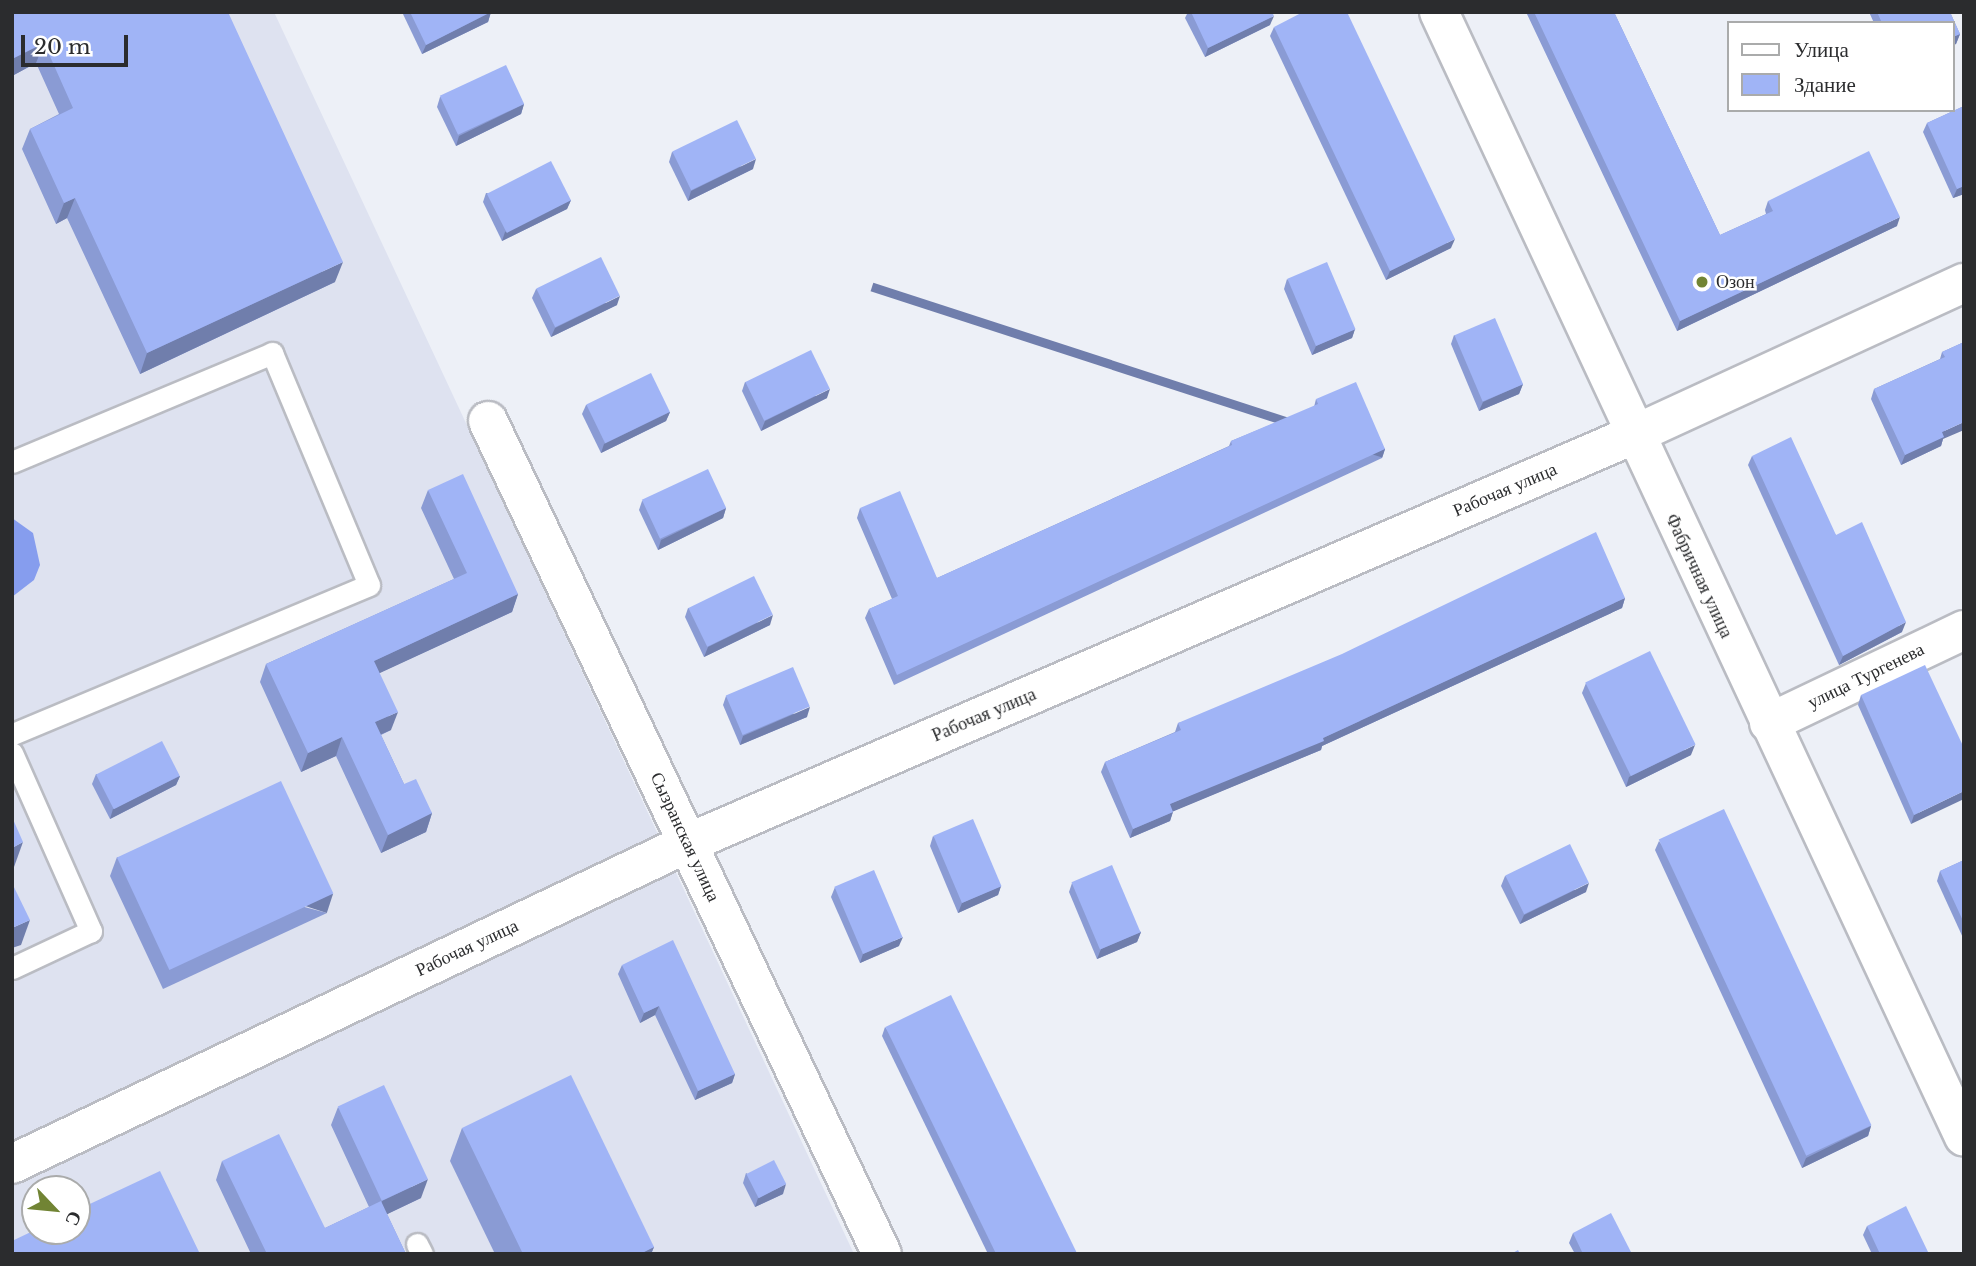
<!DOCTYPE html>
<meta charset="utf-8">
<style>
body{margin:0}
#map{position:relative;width:1976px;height:1266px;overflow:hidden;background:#edf0f7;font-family:"Libre Baskerville",serif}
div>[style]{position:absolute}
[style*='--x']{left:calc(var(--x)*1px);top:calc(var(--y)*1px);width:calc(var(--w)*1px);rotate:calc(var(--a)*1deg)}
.built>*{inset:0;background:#dee2f0}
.water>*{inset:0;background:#869dee}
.roads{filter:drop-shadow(2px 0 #babcc3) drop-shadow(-2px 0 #babcc3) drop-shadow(0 2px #babcc3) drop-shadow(0 -2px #babcc3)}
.service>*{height:21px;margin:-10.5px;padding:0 10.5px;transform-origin:10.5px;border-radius:10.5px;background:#fff}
.minor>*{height:38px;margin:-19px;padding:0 19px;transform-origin:19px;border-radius:19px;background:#fff}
.wall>*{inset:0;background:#8a9bd4}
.shaded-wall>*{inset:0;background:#707eac;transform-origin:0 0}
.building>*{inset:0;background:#a0b4f6;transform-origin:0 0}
.dots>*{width:19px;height:19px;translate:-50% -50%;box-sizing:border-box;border:4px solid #fff;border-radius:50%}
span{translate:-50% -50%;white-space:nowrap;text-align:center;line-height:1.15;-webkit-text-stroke:5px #fff;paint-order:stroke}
.poi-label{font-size:18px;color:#2b2c2e}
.left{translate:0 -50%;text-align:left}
.street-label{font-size:18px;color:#2b2c2e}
.frame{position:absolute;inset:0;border:14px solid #2b2c2e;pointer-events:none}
.legend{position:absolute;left:1727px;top:21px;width:228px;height:91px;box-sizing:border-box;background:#fff;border:2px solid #aaabab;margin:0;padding:9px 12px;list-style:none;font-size:21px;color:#2b2c2e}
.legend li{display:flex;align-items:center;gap:14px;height:35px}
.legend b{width:35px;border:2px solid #aaabab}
.north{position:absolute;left:21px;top:1175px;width:70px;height:70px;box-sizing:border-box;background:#fff;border:2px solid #aaabab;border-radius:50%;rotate:116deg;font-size:19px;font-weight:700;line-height:28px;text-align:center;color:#2b2c2e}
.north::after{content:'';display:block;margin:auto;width:24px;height:32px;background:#718434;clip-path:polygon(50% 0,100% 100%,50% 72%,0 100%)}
.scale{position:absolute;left:21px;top:35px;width:107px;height:32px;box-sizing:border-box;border:4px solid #2b2c2e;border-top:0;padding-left:9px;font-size:21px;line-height:24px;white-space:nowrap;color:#2b2c2e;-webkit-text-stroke:5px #fff;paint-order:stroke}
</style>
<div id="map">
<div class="built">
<div style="clip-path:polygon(evenodd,12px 12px,274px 12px,854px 1254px,12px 1254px,12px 12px,35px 1189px,77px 1189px,77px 1231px,35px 1231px,35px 1189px)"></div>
</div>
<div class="water">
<div style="clip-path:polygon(12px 518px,33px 533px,40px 565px,34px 580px,12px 597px)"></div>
</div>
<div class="roads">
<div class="service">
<div style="--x:12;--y:462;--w:282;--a:-22.7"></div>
<div style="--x:272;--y:353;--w:251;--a:67.3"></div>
<div style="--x:369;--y:585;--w:387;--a:157.3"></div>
<div style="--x:12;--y:753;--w:195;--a:66.1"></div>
<div style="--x:91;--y:931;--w:87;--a:154.9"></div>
<div style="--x:417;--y:1244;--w:11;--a:63"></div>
</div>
<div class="minor">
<div style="--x:1439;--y:12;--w:1241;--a:64.98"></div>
<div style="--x:488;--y:421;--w:921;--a:64.69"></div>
<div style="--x:1769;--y:723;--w:216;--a:-25.5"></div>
<div style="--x:12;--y:1164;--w:748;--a:-25.4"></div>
<div style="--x:688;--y:843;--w:1029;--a:-23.35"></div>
<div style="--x:1633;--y:435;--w:364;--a:-24.7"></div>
</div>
</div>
<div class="wall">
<div style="clip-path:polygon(12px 12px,335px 282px,140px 374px,67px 218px,56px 224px,22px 149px,30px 129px,59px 114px,36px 63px,12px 76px)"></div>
<div style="clip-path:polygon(402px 12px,491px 12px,488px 22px,422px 54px)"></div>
<div style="clip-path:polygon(1188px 12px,1272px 12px,1270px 25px,1205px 57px,1185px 18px)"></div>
<div style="clip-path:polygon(1526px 12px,1614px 12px,1720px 235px,1766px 214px,1765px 210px,1768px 201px,1897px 226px,1677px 331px)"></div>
<div style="clip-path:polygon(1869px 12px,1950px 12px,1960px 34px,1956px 44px,1953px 45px,1953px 23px,1874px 23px)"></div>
<div style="clip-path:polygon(1274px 27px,1451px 248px,1386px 280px,1270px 36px)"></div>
<div style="clip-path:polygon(440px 97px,524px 104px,521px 114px,456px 146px,437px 107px)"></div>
<div style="clip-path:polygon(1964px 106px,1964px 194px,1953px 198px,1923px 132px,1927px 123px)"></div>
<div style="clip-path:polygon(672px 152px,753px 169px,688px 201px,669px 162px)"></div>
<div style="clip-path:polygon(486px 193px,571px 200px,567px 209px,502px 241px,483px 202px)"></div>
<div style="clip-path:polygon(1287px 279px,1355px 329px,1352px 338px,1312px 355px,1284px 289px)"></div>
<div style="clip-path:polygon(536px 289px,617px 305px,551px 337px,532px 298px)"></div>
<div style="clip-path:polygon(1454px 335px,1523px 384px,1519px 394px,1479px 411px,1451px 344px)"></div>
<div style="clip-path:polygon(1964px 342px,1943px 439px,1941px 446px,1901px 465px,1871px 399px,1874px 389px,1940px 359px,1942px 352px)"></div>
<div style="clip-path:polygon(745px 382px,827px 398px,761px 431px,742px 391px)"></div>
<div style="clip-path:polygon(1316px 399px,1385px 449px,1382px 458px,894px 685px,865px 618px,869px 609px,892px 599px,857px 518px,860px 508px,937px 578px,1229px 446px,1231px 441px,1314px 407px)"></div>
<div style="clip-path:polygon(586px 405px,670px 412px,666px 421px,601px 453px,582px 414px)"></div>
<div style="clip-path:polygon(1752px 456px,1836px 535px,1902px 632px,1839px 665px,1748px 465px)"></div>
<div style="clip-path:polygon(428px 490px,518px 594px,512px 612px,379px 673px,391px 730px,381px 735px,404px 784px,432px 813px,426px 832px,381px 853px,336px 756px,301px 772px,260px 682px,266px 664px,454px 579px,421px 508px)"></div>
<div style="clip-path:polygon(642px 501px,726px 508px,723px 518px,658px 550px,639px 510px)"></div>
<div style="clip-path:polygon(1625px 598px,1622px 608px,1322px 746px,1321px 750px,1173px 811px,1170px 821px,1130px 838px,1101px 772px,1105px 762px,1175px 732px,1178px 723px)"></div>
<div style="clip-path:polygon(688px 608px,770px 625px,704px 657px,685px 617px)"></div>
<div style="clip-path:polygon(1586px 683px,1691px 755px,1626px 787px,1582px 693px)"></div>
<div style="clip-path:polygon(1861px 695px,1964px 748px,1911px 824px,1858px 705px)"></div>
<div style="clip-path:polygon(726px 696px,807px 717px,740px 745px,723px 705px)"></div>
<div style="clip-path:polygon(96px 774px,180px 776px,176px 785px,110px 819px,92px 784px)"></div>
<div style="clip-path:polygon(933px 836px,1001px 886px,998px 895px,958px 913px,930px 846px)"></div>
<div style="clip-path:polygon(1659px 841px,1871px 1126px,1868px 1136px,1802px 1168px,1655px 850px)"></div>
<div style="clip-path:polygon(117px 857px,327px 913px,163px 989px,110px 876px)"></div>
<div style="clip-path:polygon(1964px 860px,1964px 940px,1937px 881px,1940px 871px)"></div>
<div style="clip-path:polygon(1505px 876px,1586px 892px,1520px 924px,1501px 886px)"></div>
<div style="clip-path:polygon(1072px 883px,1141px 932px,1137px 942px,1097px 959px,1069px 892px)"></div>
<div style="clip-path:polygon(835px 887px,899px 946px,860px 963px,831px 897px)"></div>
<div style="clip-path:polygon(622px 965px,735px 1074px,732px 1083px,695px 1100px,655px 1015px,640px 1023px,618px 974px)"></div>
<div style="clip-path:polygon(885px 1027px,1077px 1254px,988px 1254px,882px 1036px)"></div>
<div style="clip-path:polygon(338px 1107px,421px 1198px,387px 1214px,406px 1254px,251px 1254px,216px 1180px,222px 1161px,325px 1228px,369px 1207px,331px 1125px)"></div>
<div style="clip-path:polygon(462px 1128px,654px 1247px,651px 1254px,495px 1254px,450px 1161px)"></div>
<div style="clip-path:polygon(746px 1173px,783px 1194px,755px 1207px,743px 1183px)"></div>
<div style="clip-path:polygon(1867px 1226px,1929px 1254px,1872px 1254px,1863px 1235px)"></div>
<div style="clip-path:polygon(1573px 1233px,1632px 1254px,1575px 1254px,1569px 1243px)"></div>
</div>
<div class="shaded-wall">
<div style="clip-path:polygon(491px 12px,488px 22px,422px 54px,426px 45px)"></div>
<div style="clip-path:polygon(1274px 16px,1270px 25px,1205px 57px,1208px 48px)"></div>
<div style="clip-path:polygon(1960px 34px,1956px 44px,1953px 45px,1953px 37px)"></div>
<div style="clip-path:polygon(44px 43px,36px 63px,12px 76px,12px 64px,14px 58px)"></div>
<div style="clip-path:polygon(524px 104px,521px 114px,456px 146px,459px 136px)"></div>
<div style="clip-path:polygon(756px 159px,753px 169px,688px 201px,691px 191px)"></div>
<div style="clip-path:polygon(1964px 186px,1964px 194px,1953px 198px,1957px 189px)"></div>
<div style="clip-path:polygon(75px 198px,67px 218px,56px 224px,64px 203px)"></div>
<div style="clip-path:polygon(571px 200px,567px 209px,502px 241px,505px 232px)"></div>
<div style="clip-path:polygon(1900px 217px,1897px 226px,1677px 331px,1680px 321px)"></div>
<div style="clip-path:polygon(1455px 239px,1451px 248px,1386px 280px,1390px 271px)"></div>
<div style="clip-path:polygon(343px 262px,335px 282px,140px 374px,147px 353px)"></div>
<div style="clip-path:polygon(620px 296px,617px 305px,551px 337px,555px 328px)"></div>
<div style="clip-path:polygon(1355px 329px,1352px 338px,1312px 355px,1316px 346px)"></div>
<div style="clip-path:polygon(1523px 384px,1519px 394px,1479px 411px,1483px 402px)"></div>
<div style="clip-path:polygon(830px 389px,827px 398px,761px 431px,765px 421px)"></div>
<div style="clip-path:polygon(670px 412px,666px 421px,601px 453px,604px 444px)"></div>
<div style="clip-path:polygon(1964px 422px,1964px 430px,1943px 439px,1941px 446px,1901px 465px,1905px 455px,1942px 432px)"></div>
<div style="left:1385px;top:449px;width:9px;height:538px;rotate:108deg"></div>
<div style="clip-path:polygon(726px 508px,723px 518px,658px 550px,661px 540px)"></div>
<div style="clip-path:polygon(518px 594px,512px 612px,367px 679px,374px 661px)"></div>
<div style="clip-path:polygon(1625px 598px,1622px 608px,1322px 746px,1321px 750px,1167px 814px,1170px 804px,1323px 738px)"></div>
<div style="clip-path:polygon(773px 615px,770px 625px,704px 657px,708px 647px)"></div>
<div style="clip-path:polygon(1906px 622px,1902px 632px,1839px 665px,1843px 656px)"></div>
<div style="clip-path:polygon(810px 707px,807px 717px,740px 745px,743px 736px)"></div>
<div style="clip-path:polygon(398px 712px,391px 730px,368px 740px,375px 722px)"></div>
<div style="clip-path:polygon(342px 737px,336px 756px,301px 772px,308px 753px)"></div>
<div style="clip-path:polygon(1695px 745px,1691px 755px,1626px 787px,1629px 777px)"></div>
<div style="clip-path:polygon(180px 776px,176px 785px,110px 819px,113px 809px)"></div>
<div style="clip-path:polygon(1964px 791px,1964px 799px,1911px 824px,1914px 815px)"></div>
<div style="clip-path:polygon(1173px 812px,1170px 821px,1130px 838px,1133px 829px)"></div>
<div style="clip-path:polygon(432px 813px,426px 832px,381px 853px,388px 835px)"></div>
<div style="clip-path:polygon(23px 842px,14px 867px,12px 868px,12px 848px)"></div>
<div style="clip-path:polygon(1589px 883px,1586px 892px,1520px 924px,1524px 915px)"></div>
<div style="clip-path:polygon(1001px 886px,998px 895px,958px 913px,962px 903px)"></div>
<div style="left:333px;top:894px;width:20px;height:181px;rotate:108deg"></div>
<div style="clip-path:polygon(30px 920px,21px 945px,12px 948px,12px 928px)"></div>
<div style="clip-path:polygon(1141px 932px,1137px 942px,1097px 959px,1101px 949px)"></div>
<div style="clip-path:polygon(903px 937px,899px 946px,860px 963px,863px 954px)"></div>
<div style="clip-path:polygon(659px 1006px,655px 1015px,640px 1023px,644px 1013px)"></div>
<div style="clip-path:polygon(735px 1074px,732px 1083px,695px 1100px,698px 1091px)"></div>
<div style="clip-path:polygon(1871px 1126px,1868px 1136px,1802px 1168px,1806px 1158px)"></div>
<div style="clip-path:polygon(428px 1179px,421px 1198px,375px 1220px,382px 1201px)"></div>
<div style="clip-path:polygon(786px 1184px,783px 1194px,755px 1207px,758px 1198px)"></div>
<div style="clip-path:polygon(654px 1247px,651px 1254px,640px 1254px)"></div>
</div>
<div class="building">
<div style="clip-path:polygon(12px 12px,228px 12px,343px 262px,147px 353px,75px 198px,64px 203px,30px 129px,73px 108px,44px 43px,14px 58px,12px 55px)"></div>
<div style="clip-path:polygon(410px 12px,491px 12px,426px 45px)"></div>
<div style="clip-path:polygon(1191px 12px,1272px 12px,1274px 16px,1208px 48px)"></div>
<div style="clip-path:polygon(1303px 12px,1347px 12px,1455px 239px,1390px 271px,1274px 27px)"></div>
<div style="clip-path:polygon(1534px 12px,1614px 12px,1720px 235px,1773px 211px,1768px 201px,1869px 151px,1900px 217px,1680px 321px)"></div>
<div style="clip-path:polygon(1877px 12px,1950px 12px,1960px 34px,1953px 37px,1953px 23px,1882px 23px)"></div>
<div style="left:506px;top:65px;width:43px;height:73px;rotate:65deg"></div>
<div style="clip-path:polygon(1964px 106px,1964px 186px,1957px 189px,1927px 123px)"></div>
<div style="left:737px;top:120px;width:43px;height:72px;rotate:64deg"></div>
<div style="left:551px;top:161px;width:44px;height:72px;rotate:63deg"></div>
<div style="left:601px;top:257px;width:43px;height:72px;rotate:64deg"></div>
<div style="left:1327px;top:262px;width:73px;height:43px;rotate:67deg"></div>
<div style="left:1495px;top:318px;width:72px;height:44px;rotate:67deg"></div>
<div style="clip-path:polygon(1964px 342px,1964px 422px,1942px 432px,1944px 437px,1905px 455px,1874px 389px,1945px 357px,1942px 352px)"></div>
<div style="left:811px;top:350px;width:43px;height:73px;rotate:64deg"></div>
<div style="left:651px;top:373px;width:43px;height:72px;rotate:64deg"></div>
<div style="clip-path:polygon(1356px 382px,1385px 449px,897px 675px,869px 609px,898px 596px,860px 508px,900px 491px,937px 578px,1232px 445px,1231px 441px,1318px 404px,1316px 399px)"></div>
<div style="clip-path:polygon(1791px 437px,1836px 535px,1862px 522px,1906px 622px,1843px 656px,1752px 456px)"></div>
<div style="left:708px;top:469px;width:43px;height:73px;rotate:65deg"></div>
<div style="clip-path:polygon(463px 474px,518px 594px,374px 661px,398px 712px,375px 722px,404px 784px,416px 779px,432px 813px,388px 835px,342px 737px,308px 753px,266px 664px,467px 573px,428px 490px)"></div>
<div style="clip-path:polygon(1596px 532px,1625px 598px,1323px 738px,1324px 741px,1170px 804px,1173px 812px,1133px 829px,1105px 762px,1181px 730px,1178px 723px,1342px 654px)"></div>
<div style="left:754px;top:576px;width:43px;height:73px;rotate:64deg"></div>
<div style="left:1650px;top:651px;width:104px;height:72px;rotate:64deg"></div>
<div style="clip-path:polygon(1925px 665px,1964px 748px,1964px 791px,1914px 815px,1861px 695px)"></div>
<div style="left:793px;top:667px;width:43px;height:73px;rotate:67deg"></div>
<div style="left:162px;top:741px;width:39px;height:74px;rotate:63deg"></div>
<div style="left:281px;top:781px;width:124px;height:181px;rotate:65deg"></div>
<div style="left:1724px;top:809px;width:349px;height:72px;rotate:65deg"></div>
<div style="clip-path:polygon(12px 817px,23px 842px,12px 848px)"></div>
<div style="left:973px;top:819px;width:73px;height:43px;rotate:67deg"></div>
<div style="left:1570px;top:844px;width:43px;height:72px;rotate:64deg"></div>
<div style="clip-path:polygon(1964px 860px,1964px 923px,1940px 871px)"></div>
<div style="left:1112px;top:865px;width:73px;height:44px;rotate:67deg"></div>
<div style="left:874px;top:870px;width:73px;height:43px;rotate:67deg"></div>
<div style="clip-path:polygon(12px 883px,30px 920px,12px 928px)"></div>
<div style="clip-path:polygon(673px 940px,735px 1074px,698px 1091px,659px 1006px,644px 1013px,622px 965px)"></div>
<div style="left:951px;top:995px;width:288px;height:73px;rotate:64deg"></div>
<div style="clip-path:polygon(571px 1075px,654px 1247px,640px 1254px,523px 1254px,462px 1128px)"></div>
<div style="left:384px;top:1085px;width:104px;height:51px;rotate:65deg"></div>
<div style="clip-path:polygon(279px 1134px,325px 1228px,381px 1201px,406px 1254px,267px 1254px,222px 1161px)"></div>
<div style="left:774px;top:1160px;width:27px;height:31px;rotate:63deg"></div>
<div style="clip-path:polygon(160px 1171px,200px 1254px,12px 1254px,12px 1241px,35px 1230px,77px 1231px,77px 1210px)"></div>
<div style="clip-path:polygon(1906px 1206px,1929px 1254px,1880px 1254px,1867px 1226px)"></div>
<div style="clip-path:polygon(1611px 1213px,1632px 1254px,1583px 1254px,1573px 1233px)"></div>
<div style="clip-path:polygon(1518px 1250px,1520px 1254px,1511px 1254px)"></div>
</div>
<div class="dots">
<div style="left:1702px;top:282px;background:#718434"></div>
</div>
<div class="poi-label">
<span class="left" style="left:1716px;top:282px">Озон</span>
</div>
<div class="street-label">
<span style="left:1505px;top:490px;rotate:-23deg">Рабочая улица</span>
<span style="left:1699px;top:576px;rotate:65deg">Фабричная улица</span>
<span style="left:1866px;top:676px;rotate:-26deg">улица Тургенева</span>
<span style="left:984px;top:715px;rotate:-23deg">Рабочая улица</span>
<span style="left:685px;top:837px;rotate:65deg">Сызранская улица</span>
<span style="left:467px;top:948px;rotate:-25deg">Рабочая улица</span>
</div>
<div class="frame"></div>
<ul class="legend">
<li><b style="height:9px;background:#fff"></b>Улица</li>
<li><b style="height:19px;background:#a0b4f6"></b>Здание</li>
</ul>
<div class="north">С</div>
<div class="scale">20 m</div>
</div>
